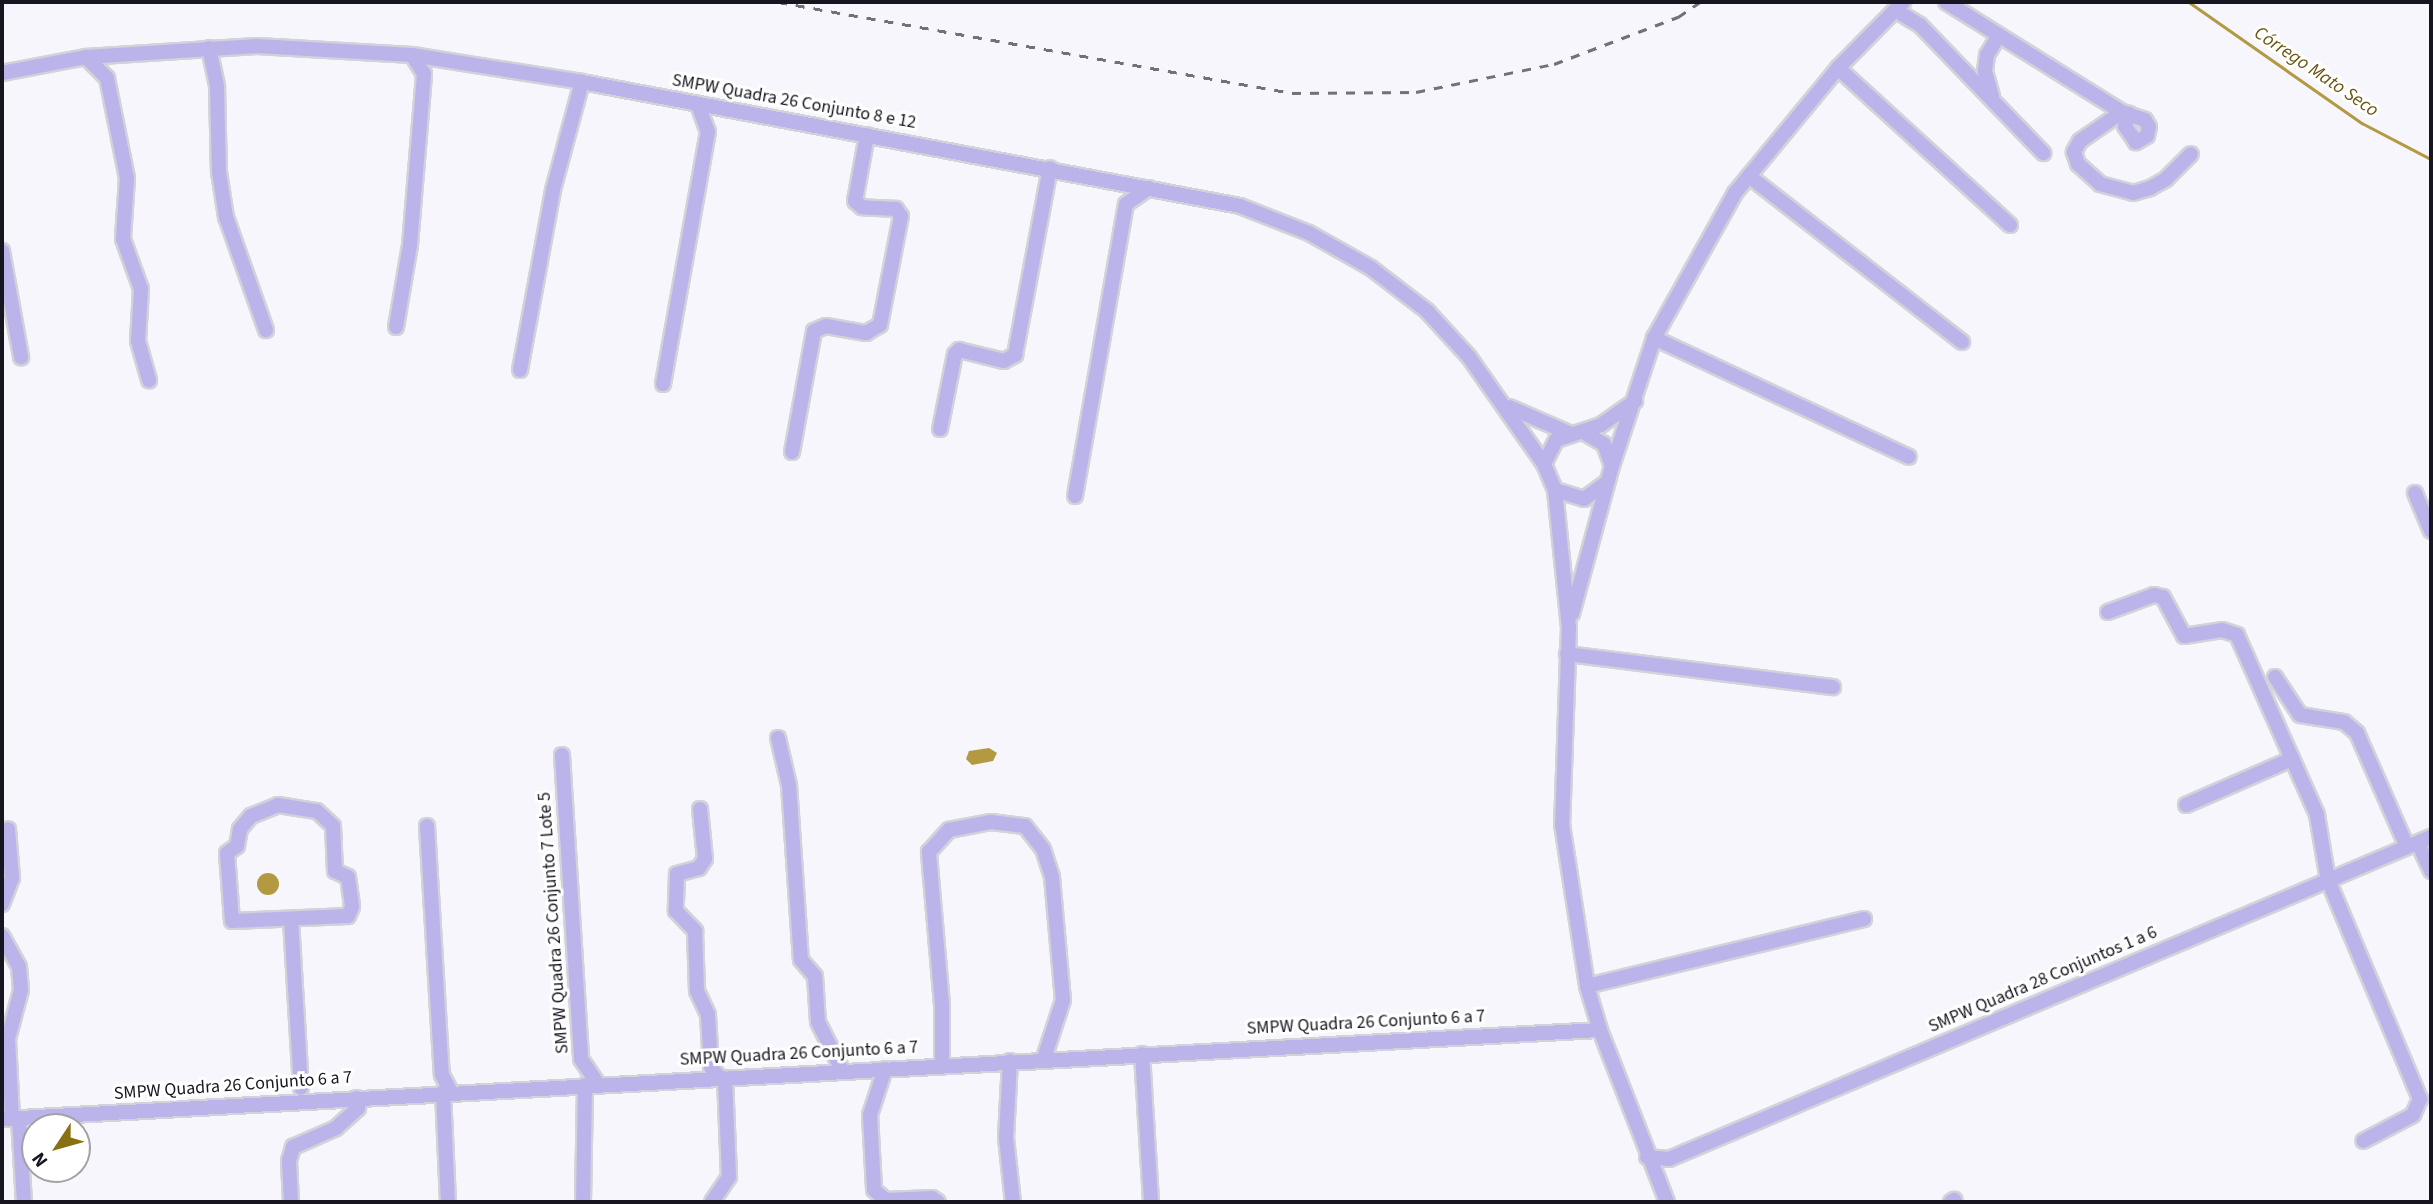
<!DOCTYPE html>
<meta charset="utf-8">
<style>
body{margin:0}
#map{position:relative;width:2433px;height:1204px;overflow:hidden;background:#f6f6fc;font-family:"Source Sans 3",sans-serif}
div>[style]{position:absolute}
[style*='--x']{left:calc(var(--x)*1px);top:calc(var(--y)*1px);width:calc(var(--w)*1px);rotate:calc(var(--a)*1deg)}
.water>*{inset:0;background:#b39a40}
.round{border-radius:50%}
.stream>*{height:2.5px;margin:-1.25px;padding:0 1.25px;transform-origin:1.25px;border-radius:1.25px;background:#b39a40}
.roads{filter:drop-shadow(2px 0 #d2d2d9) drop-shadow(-2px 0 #d2d2d9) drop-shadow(0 2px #d2d2d9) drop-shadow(0 -2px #d2d2d9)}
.minor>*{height:14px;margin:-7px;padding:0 7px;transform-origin:7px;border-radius:7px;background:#bbb4eb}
.rail>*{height:2.5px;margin-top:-1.25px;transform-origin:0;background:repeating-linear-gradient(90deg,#717179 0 9px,transparent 0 18px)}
span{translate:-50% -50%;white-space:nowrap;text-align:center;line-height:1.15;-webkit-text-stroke:6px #fff;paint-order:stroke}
.street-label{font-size:18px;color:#171620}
.water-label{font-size:19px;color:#675510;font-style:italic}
.frame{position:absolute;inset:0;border:4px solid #171620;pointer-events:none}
.north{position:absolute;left:21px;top:1113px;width:70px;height:70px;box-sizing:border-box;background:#fff;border:2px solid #a2a2a6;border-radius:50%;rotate:234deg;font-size:19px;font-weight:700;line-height:28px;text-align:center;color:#171620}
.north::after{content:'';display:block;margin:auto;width:24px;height:32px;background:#897113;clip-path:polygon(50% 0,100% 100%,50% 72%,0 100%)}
</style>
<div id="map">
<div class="water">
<div style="clip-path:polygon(989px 748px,997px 753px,993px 761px,972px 765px,966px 759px,969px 751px)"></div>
<div class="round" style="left:257px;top:873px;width:22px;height:22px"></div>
</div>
<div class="stream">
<div style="--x:2189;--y:2;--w:211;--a:35"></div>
<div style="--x:2362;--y:123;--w:78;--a:27.6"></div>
</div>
<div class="roads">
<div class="minor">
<div style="--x:1946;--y:2;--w:208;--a:32"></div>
<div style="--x:2122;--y:112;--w:24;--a:19"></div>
<div style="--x:2145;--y:120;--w:8;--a:60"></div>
<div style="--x:2149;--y:127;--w:9;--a:103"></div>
<div style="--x:2147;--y:136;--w:13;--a:151"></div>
<div style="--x:2136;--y:142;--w:19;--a:-125"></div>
<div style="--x:2125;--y:126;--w:13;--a:-72"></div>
<div style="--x:1895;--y:10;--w:29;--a:31"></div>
<div style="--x:1920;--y:25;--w:178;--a:46.1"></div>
<div style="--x:209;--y:48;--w:40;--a:78"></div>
<div style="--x:217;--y:87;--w:85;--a:88.7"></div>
<div style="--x:219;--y:172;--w:46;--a:81.2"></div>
<div style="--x:226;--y:217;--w:120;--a:70.5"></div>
<div style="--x:86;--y:57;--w:30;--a:45"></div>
<div style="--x:107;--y:78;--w:102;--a:78.7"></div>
<div style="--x:127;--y:178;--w:61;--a:93.8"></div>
<div style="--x:123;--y:239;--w:53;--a:70.2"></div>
<div style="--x:141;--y:289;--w:52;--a:93.3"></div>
<div style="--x:138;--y:341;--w:41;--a:74.2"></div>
<div style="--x:1838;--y:68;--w:233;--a:42.4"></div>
<div style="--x:2;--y:73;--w:86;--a:-10.8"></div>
<div style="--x:86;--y:57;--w:171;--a:-3.7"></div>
<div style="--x:257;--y:46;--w:155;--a:3.3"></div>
<div style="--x:412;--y:55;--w:172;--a:9"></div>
<div style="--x:582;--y:82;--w:670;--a:10.67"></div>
<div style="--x:1240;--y:206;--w:74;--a:21.4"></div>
<div style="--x:1309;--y:233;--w:71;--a:29.4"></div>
<div style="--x:1371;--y:268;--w:71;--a:37.5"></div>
<div style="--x:1427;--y:311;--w:62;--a:47.6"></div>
<div style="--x:1469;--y:357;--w:131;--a:55"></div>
<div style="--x:1544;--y:464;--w:28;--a:67"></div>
<div style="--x:1555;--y:490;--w:138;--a:84.2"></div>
<div style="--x:1569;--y:627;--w:197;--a:92"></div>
<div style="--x:1562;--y:824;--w:164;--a:81.2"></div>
<div style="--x:1587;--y:986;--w:46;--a:73.5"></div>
<div style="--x:1600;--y:1030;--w:185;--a:68.7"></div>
<div style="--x:1992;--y:96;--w:26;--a:-106"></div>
<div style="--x:1985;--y:71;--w:16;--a:-83"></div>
<div style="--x:1987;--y:55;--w:23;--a:-59"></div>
<div style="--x:2122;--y:112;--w:51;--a:145.4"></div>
<div style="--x:2080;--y:141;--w:13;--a:119"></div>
<div style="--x:2074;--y:152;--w:13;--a:72"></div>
<div style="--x:2078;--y:164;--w:30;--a:42"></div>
<div style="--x:2100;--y:184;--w:34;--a:15"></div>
<div style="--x:2133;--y:193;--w:18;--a:-16"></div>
<div style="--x:2150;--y:188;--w:18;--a:-29"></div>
<div style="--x:2166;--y:179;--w:35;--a:-45"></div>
<div style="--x:1749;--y:176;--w:270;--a:37.9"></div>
<div style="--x:2;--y:251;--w:108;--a:79.8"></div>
<div style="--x:396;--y:327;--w:83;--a:-80.3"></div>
<div style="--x:410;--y:245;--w:172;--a:-85.3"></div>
<div style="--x:424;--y:74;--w:22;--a:-122"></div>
<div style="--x:1654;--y:338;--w:281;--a:25"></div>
<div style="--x:520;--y:370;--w:183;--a:-79.6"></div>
<div style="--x:553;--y:190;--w:112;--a:-75"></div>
<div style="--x:663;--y:384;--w:256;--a:-79.9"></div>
<div style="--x:708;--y:132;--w:30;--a:-110"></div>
<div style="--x:1509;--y:407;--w:65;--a:23.4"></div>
<div style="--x:940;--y:429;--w:76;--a:-78.7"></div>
<div style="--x:955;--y:354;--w:6;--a:-45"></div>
<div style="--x:959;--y:350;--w:46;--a:13.7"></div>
<div style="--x:1004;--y:361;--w:13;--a:-29"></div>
<div style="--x:1015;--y:355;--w:190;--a:-79.4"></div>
<div style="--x:1583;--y:432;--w:24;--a:30"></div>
<div style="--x:1604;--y:444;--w:23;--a:70"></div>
<div style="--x:792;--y:452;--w:123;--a:-79.7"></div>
<div style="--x:814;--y:331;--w:13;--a:-23"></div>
<div style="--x:826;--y:326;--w:41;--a:9.9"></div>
<div style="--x:866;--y:333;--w:16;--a:-30"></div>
<div style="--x:880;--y:325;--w:111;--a:-79.1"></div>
<div style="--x:901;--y:216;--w:9;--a:-126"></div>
<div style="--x:896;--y:209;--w:34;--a:-177"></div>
<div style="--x:862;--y:207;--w:9;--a:-139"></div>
<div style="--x:855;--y:201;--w:67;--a:-79.7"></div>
<div style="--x:1544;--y:464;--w:27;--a:-63"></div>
<div style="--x:1556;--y:440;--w:47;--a:-18.4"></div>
<div style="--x:1601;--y:425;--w:42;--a:-35.2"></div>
<div style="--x:1555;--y:490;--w:30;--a:17"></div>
<div style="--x:1584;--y:499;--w:29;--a:-36"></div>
<div style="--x:2415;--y:493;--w:41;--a:67.2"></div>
<div style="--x:1075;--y:496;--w:296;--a:-80.1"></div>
<div style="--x:1126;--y:204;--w:28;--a:-35"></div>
<div style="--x:2108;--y:612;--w:49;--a:-20.3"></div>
<div style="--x:2154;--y:595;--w:9;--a:13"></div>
<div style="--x:2163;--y:597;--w:44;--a:61.7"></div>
<div style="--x:2184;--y:636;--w:38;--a:-9"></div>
<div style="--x:2222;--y:630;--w:16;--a:18"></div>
<div style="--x:2237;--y:635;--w:197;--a:66"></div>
<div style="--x:2317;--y:815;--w:66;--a:80.4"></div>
<div style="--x:2328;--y:880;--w:238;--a:67.2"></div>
<div style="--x:2420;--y:1099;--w:17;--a:114"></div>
<div style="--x:2413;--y:1115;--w:56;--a:152.5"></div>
<div style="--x:1572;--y:614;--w:153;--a:-74.9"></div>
<div style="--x:1612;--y:466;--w:135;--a:-71.8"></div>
<div style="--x:1654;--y:338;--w:166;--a:-60.8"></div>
<div style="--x:1735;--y:193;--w:162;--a:-50.5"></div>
<div style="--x:1838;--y:68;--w:93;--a:-45.4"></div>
<div style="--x:1567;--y:654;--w:268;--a:7.1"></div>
<div style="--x:2275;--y:677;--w:45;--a:56.7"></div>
<div style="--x:2300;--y:715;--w:45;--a:9"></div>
<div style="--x:2344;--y:722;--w:17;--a:40"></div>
<div style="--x:2357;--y:733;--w:124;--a:66.3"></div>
<div style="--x:778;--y:738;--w:48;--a:76.8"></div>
<div style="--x:789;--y:785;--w:175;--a:86.1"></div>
<div style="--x:801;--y:960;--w:21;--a:49"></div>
<div style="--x:815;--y:976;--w:46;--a:86.3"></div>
<div style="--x:818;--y:1022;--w:56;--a:63.4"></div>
<div style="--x:562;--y:755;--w:305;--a:86.4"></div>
<div style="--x:581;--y:1059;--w:30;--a:56"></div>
<div style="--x:278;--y:805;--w:39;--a:9"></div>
<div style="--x:317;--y:811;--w:22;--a:43"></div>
<div style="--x:333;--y:826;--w:45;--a:87.5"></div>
<div style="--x:335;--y:871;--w:14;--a:25"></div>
<div style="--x:348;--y:877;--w:30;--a:82"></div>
<div style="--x:352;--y:907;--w:10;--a:114"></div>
<div style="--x:348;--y:916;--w:116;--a:177.5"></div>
<div style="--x:232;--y:921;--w:68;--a:-94.2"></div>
<div style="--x:227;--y:853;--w:12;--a:-35"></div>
<div style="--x:237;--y:846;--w:17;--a:-80"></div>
<div style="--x:240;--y:829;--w:17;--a:-50"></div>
<div style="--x:251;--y:816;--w:29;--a:-22"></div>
<div style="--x:2186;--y:805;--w:116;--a:-23.5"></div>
<div style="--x:700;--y:809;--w:50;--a:84.3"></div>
<div style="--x:705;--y:859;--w:11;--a:124"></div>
<div style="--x:699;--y:868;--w:23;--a:165"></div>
<div style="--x:677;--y:874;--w:37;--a:92"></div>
<div style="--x:676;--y:911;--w:28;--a:46"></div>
<div style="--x:695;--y:931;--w:60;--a:88.1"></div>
<div style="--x:697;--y:991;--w:26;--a:65"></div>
<div style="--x:708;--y:1015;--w:52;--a:86.7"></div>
<div style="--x:711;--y:1067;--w:14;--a:51"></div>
<div style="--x:427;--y:826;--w:249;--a:86.6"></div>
<div style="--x:442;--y:1075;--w:19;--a:62"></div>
<div style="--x:2418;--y:843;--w:31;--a:65"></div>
<div style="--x:2;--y:904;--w:28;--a:-69"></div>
<div style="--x:12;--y:878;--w:49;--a:-94.7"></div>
<div style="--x:291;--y:920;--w:168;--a:86.6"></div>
<div style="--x:2;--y:936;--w:35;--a:61"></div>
<div style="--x:19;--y:967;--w:23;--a:85"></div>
<div style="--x:21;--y:990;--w:51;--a:104.9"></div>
<div style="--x:8;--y:1039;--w:80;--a:87.1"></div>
<div style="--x:1587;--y:986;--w:285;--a:-13.6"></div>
<div style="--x:1142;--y:1054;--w:148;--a:86.5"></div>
<div style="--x:1010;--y:1061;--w:77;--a:93"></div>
<div style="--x:1006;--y:1138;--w:64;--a:83.8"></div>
<div style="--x:942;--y:1064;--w:59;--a:-90"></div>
<div style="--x:942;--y:1005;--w:154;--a:-94.9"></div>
<div style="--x:929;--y:852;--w:30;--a:-48"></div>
<div style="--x:949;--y:830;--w:43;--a:-10.8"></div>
<div style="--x:991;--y:822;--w:34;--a:7"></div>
<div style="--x:1025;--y:826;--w:29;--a:52"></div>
<div style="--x:1043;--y:849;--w:29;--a:72"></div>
<div style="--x:1052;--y:877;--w:123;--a:84.9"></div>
<div style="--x:1063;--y:1000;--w:61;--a:108.1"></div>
<div style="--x:885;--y:1069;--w:48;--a:108.1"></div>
<div style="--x:870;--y:1115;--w:75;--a:86.9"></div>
<div style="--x:874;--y:1190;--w:16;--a:40"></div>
<div style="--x:886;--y:1200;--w:46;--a:-2.5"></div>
<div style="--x:932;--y:1198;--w:7;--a:34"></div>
<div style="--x:443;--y:1092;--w:110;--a:87.4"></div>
<div style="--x:2;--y:1119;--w:1600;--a:-3.19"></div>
<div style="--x:19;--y:1119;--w:83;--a:86.6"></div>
<div style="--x:1647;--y:1157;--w:22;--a:5"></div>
<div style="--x:1669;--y:1159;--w:827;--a:-22.91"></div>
<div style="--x:291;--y:1202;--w:41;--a:-92.8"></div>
<div style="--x:289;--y:1161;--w:15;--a:-74"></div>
<div style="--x:293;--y:1147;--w:47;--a:-23.8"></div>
<div style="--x:336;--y:1128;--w:30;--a:-42"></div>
<div style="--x:358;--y:1108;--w:10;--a:-96"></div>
<div style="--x:583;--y:1202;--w:117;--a:-89"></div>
<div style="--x:712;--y:1202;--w:30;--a:-56"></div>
<div style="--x:729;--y:1177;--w:99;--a:-92.3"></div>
<div style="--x:1951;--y:1202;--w:4;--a:-34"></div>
</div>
</div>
<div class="rail">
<div style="--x:778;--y:2;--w:522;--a:10.04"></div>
<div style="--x:1292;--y:93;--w:124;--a:-0.5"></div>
<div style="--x:1416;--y:92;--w:141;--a:-11.5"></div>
<div style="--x:1554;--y:64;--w:133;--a:-20.8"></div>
<div style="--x:1678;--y:17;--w:27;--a:-34"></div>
</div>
<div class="street-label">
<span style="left:794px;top:102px;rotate:10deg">SMPW Quadra 26 Conjunto 8 e 12</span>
<span style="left:554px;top:923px;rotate:-94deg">SMPW Quadra 26 Conjunto 7 Lote 5</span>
<span style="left:2043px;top:980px;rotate:-23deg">SMPW Quadra 28 Conjuntos 1 a 6</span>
<span style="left:1366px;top:1023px;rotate:-3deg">SMPW Quadra 26 Conjunto 6 a 7</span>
<span style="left:799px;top:1054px;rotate:-3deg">SMPW Quadra 26 Conjunto 6 a 7</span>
<span style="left:233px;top:1086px;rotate:-4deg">SMPW Quadra 26 Conjunto 6 a 7</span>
</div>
<div class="water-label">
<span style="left:2316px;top:72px;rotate:34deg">Córrego Mato Seco</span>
</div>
<div class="frame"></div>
<div class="north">N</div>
</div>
